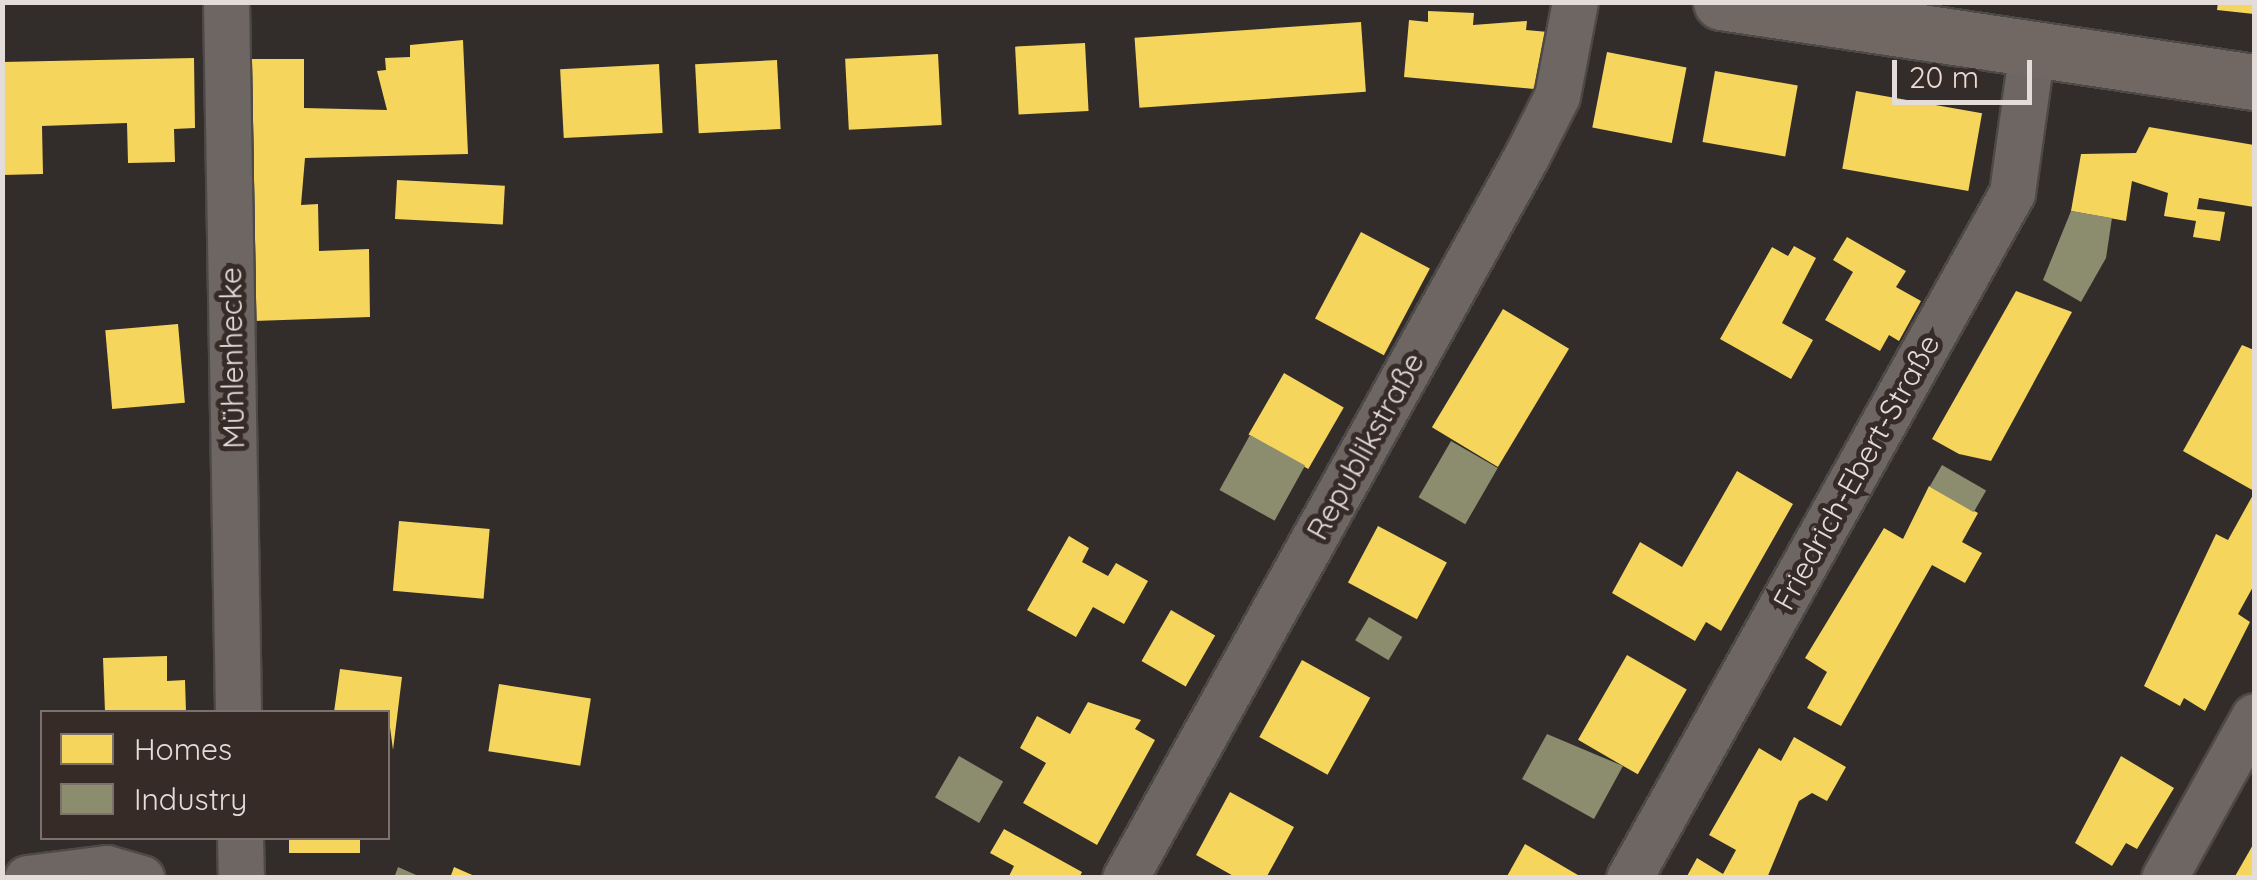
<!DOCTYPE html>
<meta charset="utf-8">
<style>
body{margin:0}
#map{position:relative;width:2257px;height:880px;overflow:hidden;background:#322c2a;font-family:Quicksand,sans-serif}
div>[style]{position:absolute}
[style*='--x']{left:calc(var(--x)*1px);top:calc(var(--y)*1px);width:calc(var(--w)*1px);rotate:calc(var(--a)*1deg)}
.homes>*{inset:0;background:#f6d55c;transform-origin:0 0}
.industry>*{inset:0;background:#8c8c6e;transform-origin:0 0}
.roads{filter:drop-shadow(2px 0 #4d4947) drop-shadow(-2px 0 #4d4947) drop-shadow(0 2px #4d4947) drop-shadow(0 -2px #4d4947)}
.minor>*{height:45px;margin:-22.5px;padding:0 22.5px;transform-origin:22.5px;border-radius:22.5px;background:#6e6663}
.secondary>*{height:55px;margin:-27.5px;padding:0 27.5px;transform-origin:27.5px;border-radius:27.5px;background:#716864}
span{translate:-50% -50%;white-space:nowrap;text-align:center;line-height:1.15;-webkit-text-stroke:10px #362b26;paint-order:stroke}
.street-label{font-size:30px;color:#e3dcd9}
.frame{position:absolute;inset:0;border:5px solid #e3dcd9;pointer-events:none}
.legend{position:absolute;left:40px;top:710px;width:350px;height:130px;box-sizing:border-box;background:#362b26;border:2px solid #7b726e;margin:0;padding:12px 18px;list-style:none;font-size:30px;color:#e3dcd9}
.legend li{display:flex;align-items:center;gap:20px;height:50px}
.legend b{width:50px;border:2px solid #7b726e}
.scale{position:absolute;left:1892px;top:60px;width:140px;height:45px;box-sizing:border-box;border:5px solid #e3dcd9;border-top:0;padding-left:12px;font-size:30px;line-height:35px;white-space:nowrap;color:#e3dcd9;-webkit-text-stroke:8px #362b26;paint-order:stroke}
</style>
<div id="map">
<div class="homes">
<div style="clip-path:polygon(2218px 2px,2254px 2px,2254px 14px,2217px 10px)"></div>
<div style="clip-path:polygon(1428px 11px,1474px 13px,1473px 25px,1527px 21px,1526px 30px,1559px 33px,1556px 47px,1534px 89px,1404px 77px,1409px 20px,1428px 22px)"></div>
<div style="left:1361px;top:22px;width:70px;height:227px;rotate:86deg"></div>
<div style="clip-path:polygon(463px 40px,468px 154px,305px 158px,301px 205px,318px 204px,319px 251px,369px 249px,370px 317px,252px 321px,245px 59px,304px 59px,304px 108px,387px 110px,377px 71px,386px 70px,385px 58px,410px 57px,410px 45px)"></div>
<div style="left:1085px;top:43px;width:68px;height:70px;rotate:87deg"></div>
<div style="left:1607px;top:52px;width:81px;height:77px;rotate:11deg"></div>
<div style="left:938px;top:54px;width:71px;height:93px;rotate:87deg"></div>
<div style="clip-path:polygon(194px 58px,195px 128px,174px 129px,175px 162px,128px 163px,127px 123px,42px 126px,43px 174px,2px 175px,2px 62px)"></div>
<div style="left:777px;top:60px;width:69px;height:82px;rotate:87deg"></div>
<div style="left:659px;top:64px;width:69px;height:99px;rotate:87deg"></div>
<div style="left:1715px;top:71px;width:84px;height:72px;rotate:10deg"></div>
<div style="left:1856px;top:91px;width:128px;height:79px;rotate:10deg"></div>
<div style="clip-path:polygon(2149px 127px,2254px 145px,2254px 207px,2199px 198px,2197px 209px,2225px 212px,2220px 241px,2193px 237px,2196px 221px,2164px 216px,2168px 193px,2132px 181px,2126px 221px,2071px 211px,2081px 154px,2136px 153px)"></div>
<div style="left:397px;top:180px;width:108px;height:39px;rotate:3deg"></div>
<div style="left:1361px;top:232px;width:78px;height:98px;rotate:28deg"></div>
<div style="clip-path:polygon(1847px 237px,1906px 271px,1896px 287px,1921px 301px,1899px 341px,1889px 335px,1880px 351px,1825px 320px,1853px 272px,1833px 260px)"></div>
<div style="clip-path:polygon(1794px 246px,1816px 258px,1782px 323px,1813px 340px,1791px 379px,1720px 339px,1772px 247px,1788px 256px)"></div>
<div style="clip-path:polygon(2016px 291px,2072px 312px,1991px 461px,1959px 454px,1932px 439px)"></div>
<div style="left:1503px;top:309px;width:77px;height:138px;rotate:31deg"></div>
<div style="left:178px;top:324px;width:79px;height:73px;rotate:85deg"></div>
<div style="clip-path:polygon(2242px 345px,2254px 350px,2254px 491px,2183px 451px)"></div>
<div style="left:1284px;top:373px;width:69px;height:71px;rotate:30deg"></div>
<div style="clip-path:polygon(1737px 471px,1793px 504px,1721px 631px,1706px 622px,1695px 641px,1612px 593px,1640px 542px,1682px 567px)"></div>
<div style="clip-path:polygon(1929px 486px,1978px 513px,1962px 542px,1982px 553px,1965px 583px,1932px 565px,1841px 726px,1807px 708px,1827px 672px,1805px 658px,1884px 528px,1903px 539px)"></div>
<div style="clip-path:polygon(2254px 493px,2254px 585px,2238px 614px,2250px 622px,2205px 711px,2184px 698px,2180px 706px,2144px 686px,2216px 534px,2228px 540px)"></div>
<div style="left:399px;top:521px;width:91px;height:70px;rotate:5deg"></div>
<div style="left:1378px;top:526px;width:78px;height:64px;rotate:28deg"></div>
<div style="clip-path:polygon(1069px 536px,1089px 548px,1082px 562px,1108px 576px,1116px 563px,1148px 581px,1124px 624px,1093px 607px,1076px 637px,1027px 610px)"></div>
<div style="left:1171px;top:610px;width:51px;height:59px;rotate:30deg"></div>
<div style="left:1627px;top:655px;width:69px;height:98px;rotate:30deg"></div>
<div style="clip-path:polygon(167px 656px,167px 681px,185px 680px,186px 712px,105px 712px,103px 658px)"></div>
<div style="left:1302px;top:660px;width:78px;height:88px;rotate:29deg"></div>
<div style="clip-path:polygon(340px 669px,402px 677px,393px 750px,388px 712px,334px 712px)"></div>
<div style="left:499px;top:684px;width:93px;height:68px;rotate:9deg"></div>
<div style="clip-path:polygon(1088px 702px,1141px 720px,1135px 729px,1155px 740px,1097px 845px,1023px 803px,1046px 763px,1020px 748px,1037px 716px,1070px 734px)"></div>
<div style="clip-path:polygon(1794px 737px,1846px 767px,1827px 801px,1812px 793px,1799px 801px,1767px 878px,1686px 878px,1697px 858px,1723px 874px,1736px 850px,1709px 835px,1759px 748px,1781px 761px)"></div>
<div style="clip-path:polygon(2121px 756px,2174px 788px,2137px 849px,2126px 843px,2112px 866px,2075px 843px)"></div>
<div style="clip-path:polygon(1230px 792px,1294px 827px,1266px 878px,1237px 878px,1196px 855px)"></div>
<div style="clip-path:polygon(1004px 829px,1082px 872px,1079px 878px,1008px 878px,1014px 866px,990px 853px)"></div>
<div style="left:289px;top:838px;width:71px;height:15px"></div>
<div style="clip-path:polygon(2254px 843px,2254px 878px,2234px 878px)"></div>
<div style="clip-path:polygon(1525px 844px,1583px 878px,1506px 878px)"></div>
<div style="clip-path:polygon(454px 867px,479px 878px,450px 878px)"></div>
</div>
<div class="industry">
<div style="clip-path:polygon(2071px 211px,2112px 218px,2106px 258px,2081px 302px,2043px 280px)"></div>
<div style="left:1250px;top:435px;width:63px;height:63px;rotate:29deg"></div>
<div style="left:1451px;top:441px;width:54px;height:65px;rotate:30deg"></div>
<div style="left:1942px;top:465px;width:51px;height:25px;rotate:30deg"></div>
<div style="left:1369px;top:617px;width:39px;height:27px;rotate:31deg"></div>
<div style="clip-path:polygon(1547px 734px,1623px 766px,1594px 819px,1522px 779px)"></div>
<div style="left:959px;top:756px;width:51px;height:48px;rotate:30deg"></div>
<div style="clip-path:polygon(398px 867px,423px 878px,394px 878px)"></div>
</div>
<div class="roads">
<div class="minor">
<div style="--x:226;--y:2;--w:710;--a:89.03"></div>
<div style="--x:240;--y:838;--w:40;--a:88.6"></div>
<div style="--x:27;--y:878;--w:80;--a:-7.2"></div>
<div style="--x:106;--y:868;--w:37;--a:16"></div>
<div style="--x:1125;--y:878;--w:825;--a:-60.92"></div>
<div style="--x:1526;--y:157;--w:68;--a:-63.1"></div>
<div style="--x:1557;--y:96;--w:96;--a:-79.2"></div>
<div style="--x:1629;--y:878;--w:785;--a:-60.79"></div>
<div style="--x:2012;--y:193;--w:145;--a:-82.1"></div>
<div style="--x:2164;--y:878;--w:185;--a:-60.9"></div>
</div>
<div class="secondary">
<div style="--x:1721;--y:2;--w:539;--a:8.54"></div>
</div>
</div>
<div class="street-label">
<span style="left:232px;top:358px;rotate:-91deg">Mühlenhecke</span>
<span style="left:1365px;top:446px;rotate:-61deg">Republikstraße</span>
<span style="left:1856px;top:472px;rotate:-61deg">Friedrich-Ebert-Straße</span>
</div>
<div class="frame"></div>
<ul class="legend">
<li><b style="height:28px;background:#f6d55c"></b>Homes</li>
<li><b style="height:28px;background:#8c8c6e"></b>Industry</li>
</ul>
<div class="scale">20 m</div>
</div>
